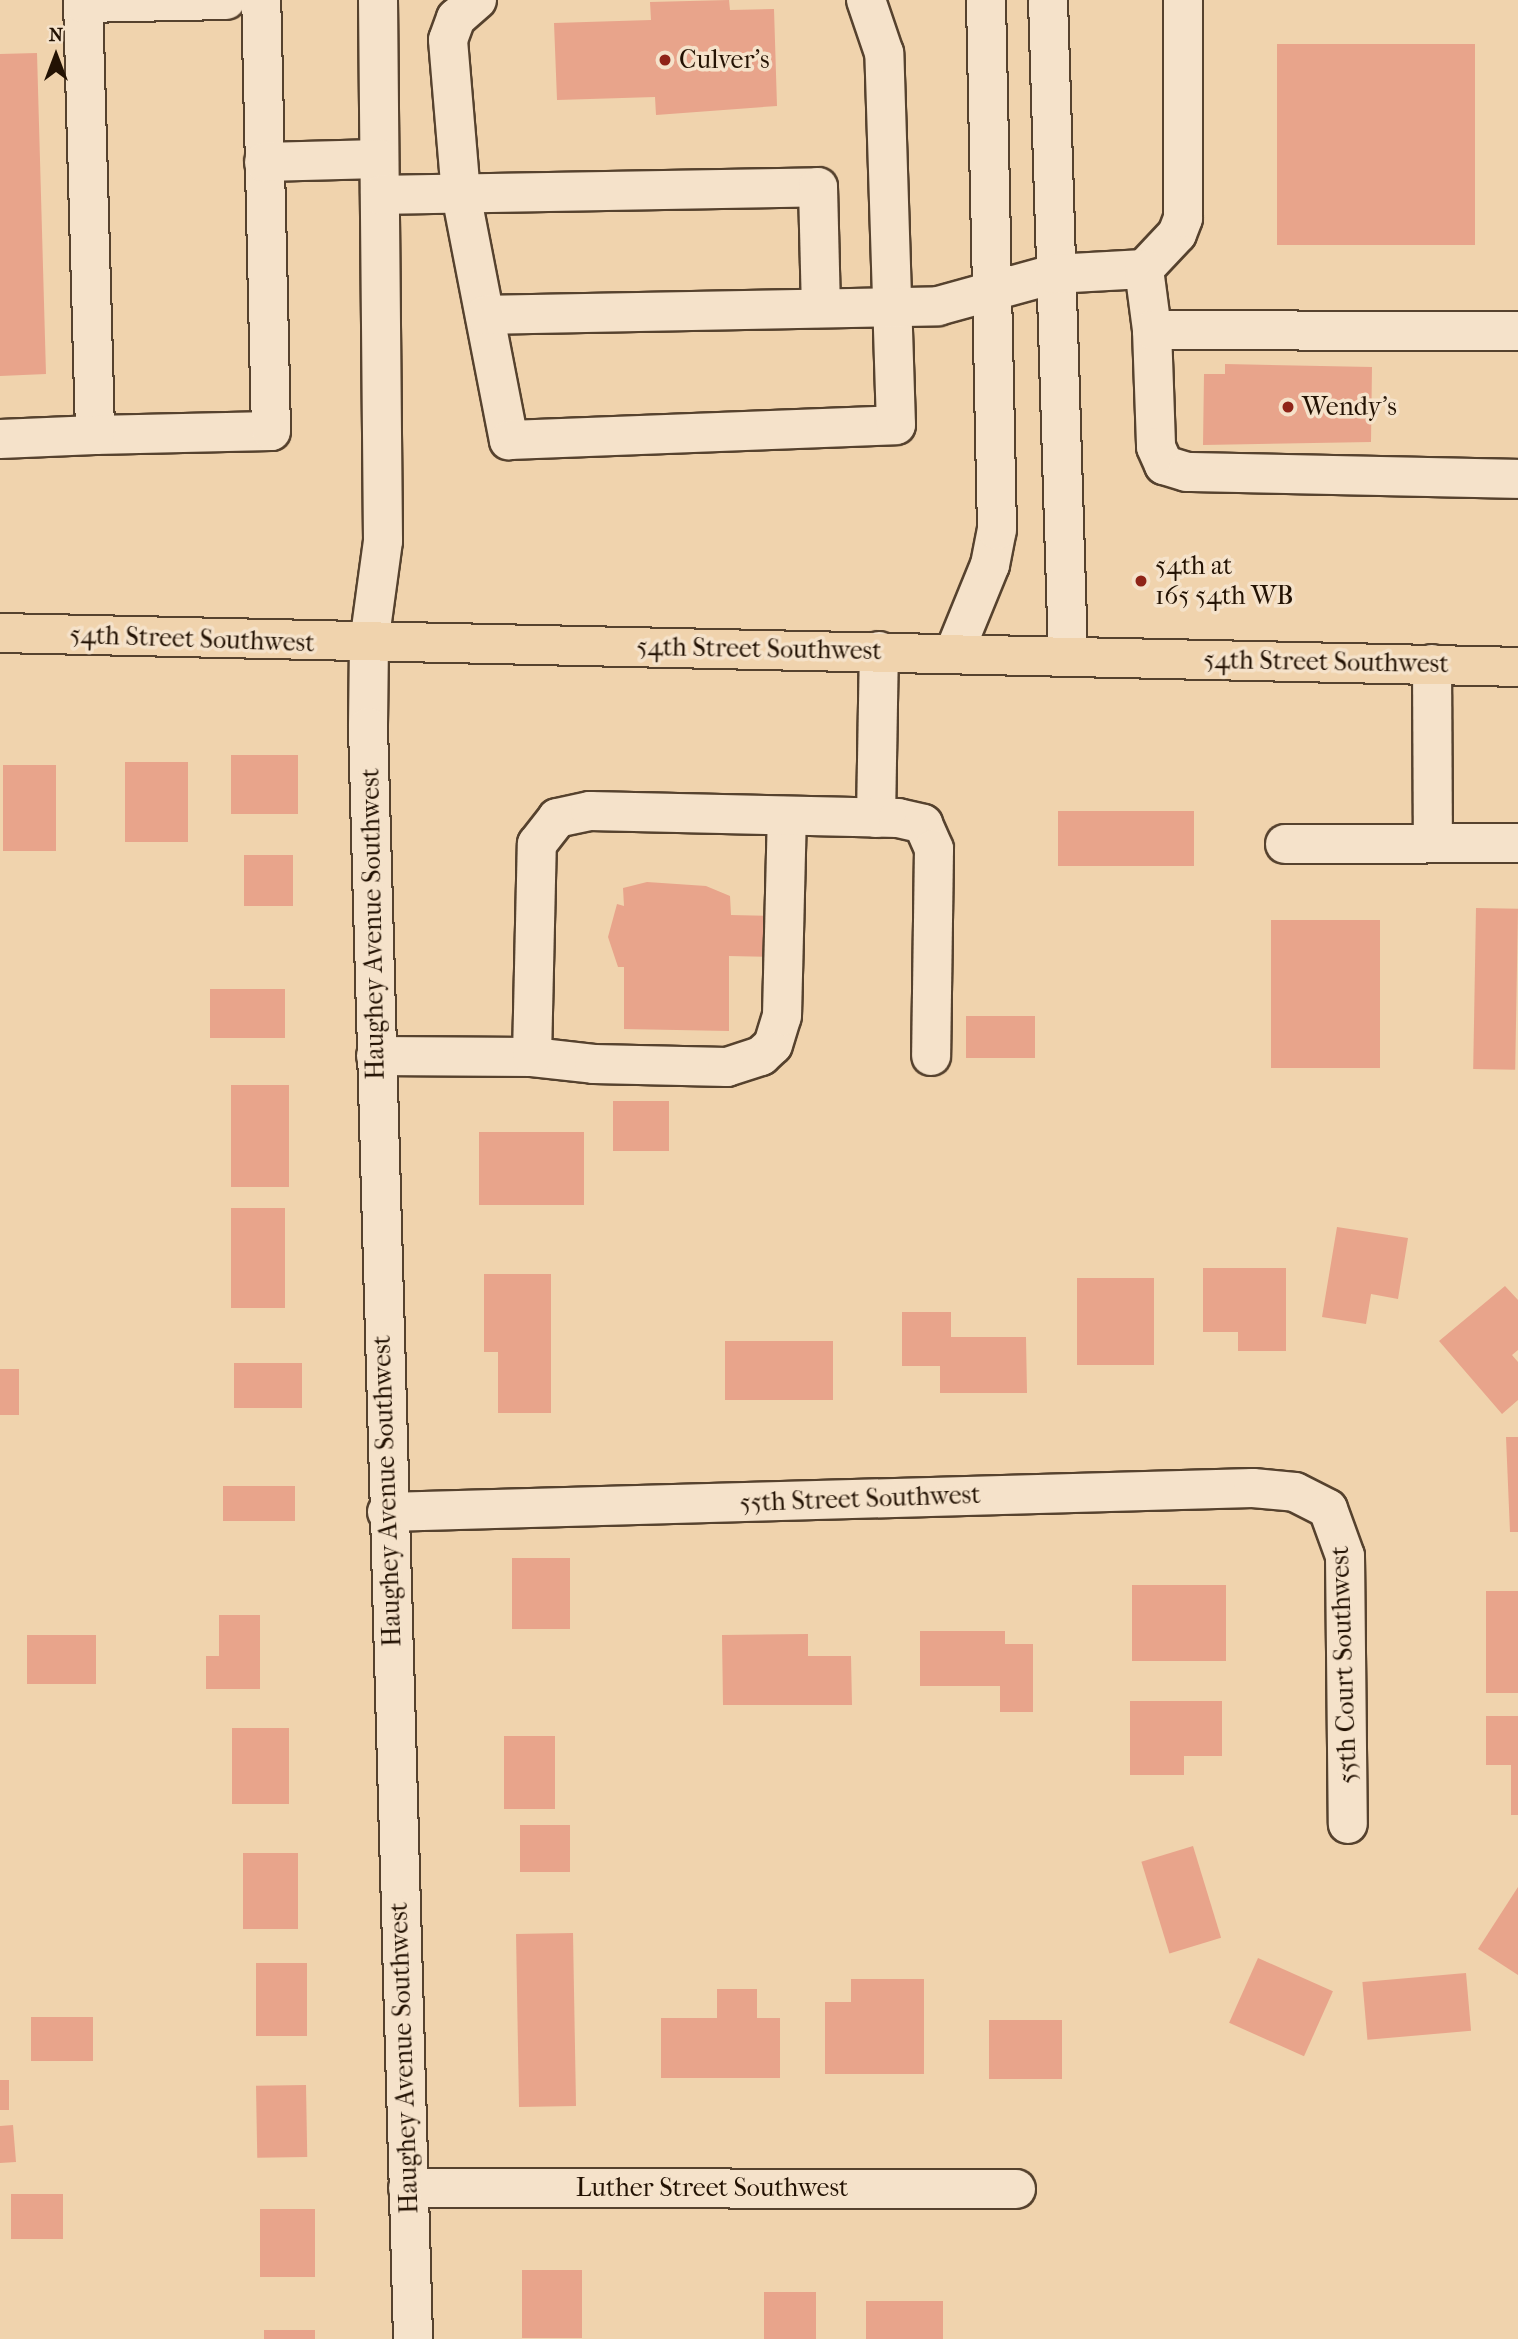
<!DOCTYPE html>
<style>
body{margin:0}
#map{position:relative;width:1518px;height:2339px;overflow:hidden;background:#f0d3ad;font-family:"IM FELL French Canon",serif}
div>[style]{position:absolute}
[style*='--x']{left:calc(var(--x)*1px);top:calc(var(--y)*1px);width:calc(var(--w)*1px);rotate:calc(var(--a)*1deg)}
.building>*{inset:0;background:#e8a48b;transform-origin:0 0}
.roads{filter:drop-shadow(2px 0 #56422e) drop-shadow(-2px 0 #56422e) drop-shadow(0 2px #56422e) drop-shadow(0 -2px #56422e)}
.minor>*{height:38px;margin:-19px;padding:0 19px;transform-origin:19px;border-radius:19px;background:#f5e2ca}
.major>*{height:38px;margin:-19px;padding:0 19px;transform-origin:19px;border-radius:19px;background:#f0d3ad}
.dots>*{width:19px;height:19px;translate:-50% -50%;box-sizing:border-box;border:4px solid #f5e2ca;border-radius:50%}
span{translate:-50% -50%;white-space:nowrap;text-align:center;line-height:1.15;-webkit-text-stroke:7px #f5e2ca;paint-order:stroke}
.poi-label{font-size:26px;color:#231203}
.left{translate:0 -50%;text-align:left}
.street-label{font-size:26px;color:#231203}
.north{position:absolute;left:21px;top:21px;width:70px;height:70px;-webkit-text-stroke:5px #f5e2ca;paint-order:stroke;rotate:0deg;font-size:19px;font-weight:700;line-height:28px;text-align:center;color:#231203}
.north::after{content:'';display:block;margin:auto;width:24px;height:32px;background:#231203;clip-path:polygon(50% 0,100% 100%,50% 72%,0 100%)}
</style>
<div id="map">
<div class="building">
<div style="clip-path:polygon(729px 0,730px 10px,774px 9px,777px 106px,656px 115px,655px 97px,557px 100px,554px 23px,651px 20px,650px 2px)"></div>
<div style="left:1475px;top:44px;width:201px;height:198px;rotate:90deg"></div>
<div style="clip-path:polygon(37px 53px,46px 374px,0 376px,0 54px)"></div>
<div style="clip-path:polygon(1225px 364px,1372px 367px,1371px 442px,1203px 445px,1204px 374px,1225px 374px)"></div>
<div style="left:231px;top:755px;width:67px;height:59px"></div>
<div style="left:125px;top:762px;width:63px;height:80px"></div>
<div style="left:3px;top:765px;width:53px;height:86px"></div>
<div style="left:1058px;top:811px;width:136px;height:55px"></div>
<div style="left:244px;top:855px;width:49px;height:51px"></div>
<div style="clip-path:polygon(647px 882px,706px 886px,730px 896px,731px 915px,772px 916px,772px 957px,729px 956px,729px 1031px,624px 1029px,624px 967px,618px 967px,608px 937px,617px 904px,624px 906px,623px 888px)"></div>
<div style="left:1476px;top:908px;width:42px;height:161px;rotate:1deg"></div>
<div style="left:1380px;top:920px;width:148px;height:109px;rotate:90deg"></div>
<div style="left:210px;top:989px;width:75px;height:49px"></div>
<div style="left:966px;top:1016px;width:69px;height:42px"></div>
<div style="left:231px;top:1085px;width:58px;height:102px"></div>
<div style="left:613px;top:1101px;width:56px;height:50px"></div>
<div style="left:479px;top:1132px;width:105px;height:73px"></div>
<div style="left:231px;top:1208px;width:54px;height:100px"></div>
<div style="clip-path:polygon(1337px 1227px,1408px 1238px,1398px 1299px,1371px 1294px,1366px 1324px,1322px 1317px)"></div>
<div style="clip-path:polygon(1203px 1268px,1286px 1268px,1286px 1351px,1238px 1351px,1238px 1332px,1203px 1332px)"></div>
<div style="clip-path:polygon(484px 1274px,551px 1274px,551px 1413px,498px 1413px,498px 1352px,484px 1352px)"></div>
<div style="left:1077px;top:1278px;width:77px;height:87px"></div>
<div style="clip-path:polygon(1505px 1286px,1518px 1300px,1518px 1350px,1512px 1355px,1518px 1362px,1518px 1400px,1502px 1414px,1439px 1341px)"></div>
<div style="clip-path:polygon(902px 1312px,951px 1312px,951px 1337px,1026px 1337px,1027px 1393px,940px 1393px,940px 1366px,902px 1366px)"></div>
<div style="left:725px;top:1341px;width:108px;height:59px"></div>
<div style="left:234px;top:1363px;width:68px;height:45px"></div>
<div style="left:0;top:1369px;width:19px;height:46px"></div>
<div style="clip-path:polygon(1506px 1437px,1518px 1437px,1518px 1532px,1510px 1532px)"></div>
<div style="left:223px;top:1486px;width:72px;height:35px"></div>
<div style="left:512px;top:1558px;width:58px;height:71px"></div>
<div style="left:1132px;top:1585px;width:94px;height:76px"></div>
<div style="left:1486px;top:1591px;width:32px;height:102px"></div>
<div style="clip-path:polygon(219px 1615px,260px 1615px,260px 1689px,206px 1689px,206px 1656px,219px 1656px)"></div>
<div style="clip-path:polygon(920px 1631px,1005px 1631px,1005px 1644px,1033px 1644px,1033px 1712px,1000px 1712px,1000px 1686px,920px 1686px)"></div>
<div style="clip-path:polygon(808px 1634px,808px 1656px,851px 1656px,852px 1705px,723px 1705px,722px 1635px)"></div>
<div style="left:27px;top:1635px;width:69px;height:49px"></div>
<div style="clip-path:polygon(1130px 1701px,1222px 1701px,1222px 1756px,1184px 1756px,1184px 1775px,1130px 1775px)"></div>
<div style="clip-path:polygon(1486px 1716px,1518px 1716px,1518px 1815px,1511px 1815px,1511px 1765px,1486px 1765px)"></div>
<div style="left:232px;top:1728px;width:57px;height:76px"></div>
<div style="left:504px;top:1736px;width:51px;height:73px"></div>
<div style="left:520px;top:1825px;width:50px;height:47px"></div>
<div style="left:1193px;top:1846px;width:96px;height:54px;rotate:73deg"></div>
<div style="left:243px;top:1853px;width:55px;height:76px"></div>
<div style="clip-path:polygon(1518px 1887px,1518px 1975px,1478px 1949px)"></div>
<div style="left:573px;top:1933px;width:173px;height:57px;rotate:89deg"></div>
<div style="left:1258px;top:1958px;width:82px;height:71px;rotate:24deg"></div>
<div style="left:256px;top:1963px;width:51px;height:73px"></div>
<div style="left:1466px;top:1973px;width:58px;height:104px;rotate:85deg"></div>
<div style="clip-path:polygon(851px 1979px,924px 1979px,924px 2074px,825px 2074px,825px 2002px,851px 2002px)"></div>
<div style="clip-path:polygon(717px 1989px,757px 1989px,757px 2018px,780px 2018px,780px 2078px,661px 2078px,661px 2018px,717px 2018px)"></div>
<div style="left:31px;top:2017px;width:62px;height:44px"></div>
<div style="left:989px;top:2020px;width:73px;height:59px"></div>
<div style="left:0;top:2080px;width:9px;height:30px"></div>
<div style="left:306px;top:2085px;width:72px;height:50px;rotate:89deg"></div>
<div style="clip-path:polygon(13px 2125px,16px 2162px,0 2163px,0 2126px)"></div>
<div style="left:11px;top:2194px;width:52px;height:45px"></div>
<div style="left:260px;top:2209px;width:55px;height:68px"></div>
<div style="left:522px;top:2270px;width:60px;height:68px"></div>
<div style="left:764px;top:2292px;width:52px;height:47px"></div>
<div style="left:866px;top:2301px;width:77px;height:38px"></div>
<div style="left:264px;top:2330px;width:51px;height:9px"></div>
</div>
<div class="roads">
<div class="minor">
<div style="--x:83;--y:0;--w:435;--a:88.4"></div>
<div style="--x:95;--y:435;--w:176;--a:-1.3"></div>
<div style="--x:271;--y:431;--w:431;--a:-91.3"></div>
<div style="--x:378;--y:0;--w:541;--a:89.47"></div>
<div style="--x:383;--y:541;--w:103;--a:97.8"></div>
<div style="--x:369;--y:643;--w:84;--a:90.7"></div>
<div style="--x:368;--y:727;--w:1613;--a:88.4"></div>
<div style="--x:477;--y:0;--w:28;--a:139"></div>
<div style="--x:456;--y:18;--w:23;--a:110"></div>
<div style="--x:448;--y:40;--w:155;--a:85.2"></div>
<div style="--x:461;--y:194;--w:251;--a:79"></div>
<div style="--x:509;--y:440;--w:387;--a:-2.2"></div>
<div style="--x:896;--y:425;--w:372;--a:-91.8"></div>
<div style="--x:884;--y:53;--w:56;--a:-108.8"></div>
<div style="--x:1048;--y:0;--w:655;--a:88.25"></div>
<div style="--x:83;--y:3;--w:143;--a:-1.2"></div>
<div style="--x:264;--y:162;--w:115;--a:-1.5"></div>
<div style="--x:380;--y:195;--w:438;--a:-1"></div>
<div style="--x:818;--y:187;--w:121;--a:88.6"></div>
<div style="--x:1144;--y:269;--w:48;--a:-46.7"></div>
<div style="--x:1177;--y:234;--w:17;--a:-69"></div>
<div style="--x:1183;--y:218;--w:218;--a:-90"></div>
<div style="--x:485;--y:315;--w:453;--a:-1.1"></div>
<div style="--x:938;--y:306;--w:120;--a:-15.4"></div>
<div style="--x:1054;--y:274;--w:90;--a:-3.2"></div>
<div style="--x:1144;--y:269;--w:62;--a:82.5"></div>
<div style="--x:1152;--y:330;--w:117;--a:88"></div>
<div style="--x:1156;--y:447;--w:20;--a:66"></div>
<div style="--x:1164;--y:465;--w:24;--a:17"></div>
<div style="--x:1187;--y:472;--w:331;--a:1.2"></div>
<div style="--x:1152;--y:330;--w:366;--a:0.2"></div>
<div style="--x:0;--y:439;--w:95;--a:-2.4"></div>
<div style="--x:954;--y:653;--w:95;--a:-67.8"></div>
<div style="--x:990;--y:565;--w:36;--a:-79"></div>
<div style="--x:997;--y:530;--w:530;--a:-91.19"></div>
<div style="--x:1432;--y:664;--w:179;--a:89.7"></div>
<div style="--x:876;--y:818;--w:167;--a:-89"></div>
<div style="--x:1285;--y:844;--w:233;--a:-0.2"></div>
<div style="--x:376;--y:1056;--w:156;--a:0.4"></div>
<div style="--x:532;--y:1057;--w:62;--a:6.4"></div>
<div style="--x:594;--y:1064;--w:133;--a:1.3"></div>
<div style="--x:727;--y:1067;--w:36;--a:-18"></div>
<div style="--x:761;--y:1056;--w:16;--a:-43"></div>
<div style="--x:773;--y:1045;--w:30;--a:-73"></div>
<div style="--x:782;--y:1016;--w:200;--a:-88.6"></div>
<div style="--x:532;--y:1057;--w:213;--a:-88.7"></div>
<div style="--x:537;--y:844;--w:33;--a:-52"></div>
<div style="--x:557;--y:818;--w:34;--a:-12"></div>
<div style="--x:590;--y:811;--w:308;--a:1.3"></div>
<div style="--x:898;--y:818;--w:26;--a:13"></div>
<div style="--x:923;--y:824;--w:27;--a:66"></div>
<div style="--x:934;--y:849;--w:207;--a:90.8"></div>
<div style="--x:387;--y:1512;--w:866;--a:-1.59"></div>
<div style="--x:1253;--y:1488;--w:42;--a:5.4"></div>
<div style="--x:1295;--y:1492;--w:37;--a:27"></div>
<div style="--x:1328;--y:1509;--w:50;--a:70.1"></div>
<div style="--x:1345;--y:1556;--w:268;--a:89.4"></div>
<div style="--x:408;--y:2188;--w:608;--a:0.09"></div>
</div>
<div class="major">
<div style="--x:0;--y:633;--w:1518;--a:1.28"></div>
</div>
</div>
<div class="dots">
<div style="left:665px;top:60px;background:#8f2418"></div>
<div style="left:1288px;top:407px;background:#8f2418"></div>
<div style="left:1141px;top:581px;background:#8f2418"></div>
</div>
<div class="poi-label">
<span class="left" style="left:679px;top:60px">Culver's</span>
<span class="left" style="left:1302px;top:407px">Wendy's</span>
<span class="left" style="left:1155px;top:581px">54th at<br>165 54th WB</span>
</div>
<div class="street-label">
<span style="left:192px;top:639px;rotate:2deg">54th Street Southwest</span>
<span style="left:759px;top:649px;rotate:1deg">54th Street Southwest</span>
<span style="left:1326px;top:662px;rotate:1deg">54th Street Southwest</span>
<span style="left:373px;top:924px;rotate:-91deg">Haughey Avenue Southwest</span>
<span style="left:387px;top:1491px;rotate:-92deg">Haughey Avenue Southwest</span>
<span style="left:860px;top:1499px;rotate:-2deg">55th Street Southwest</span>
<span style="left:1344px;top:1665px;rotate:-92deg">55th Court Southwest</span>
<span style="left:404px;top:2058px;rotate:-92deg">Haughey Avenue Southwest</span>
<span style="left:712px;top:2188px">Luther Street Southwest</span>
</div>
<div class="north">N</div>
</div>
